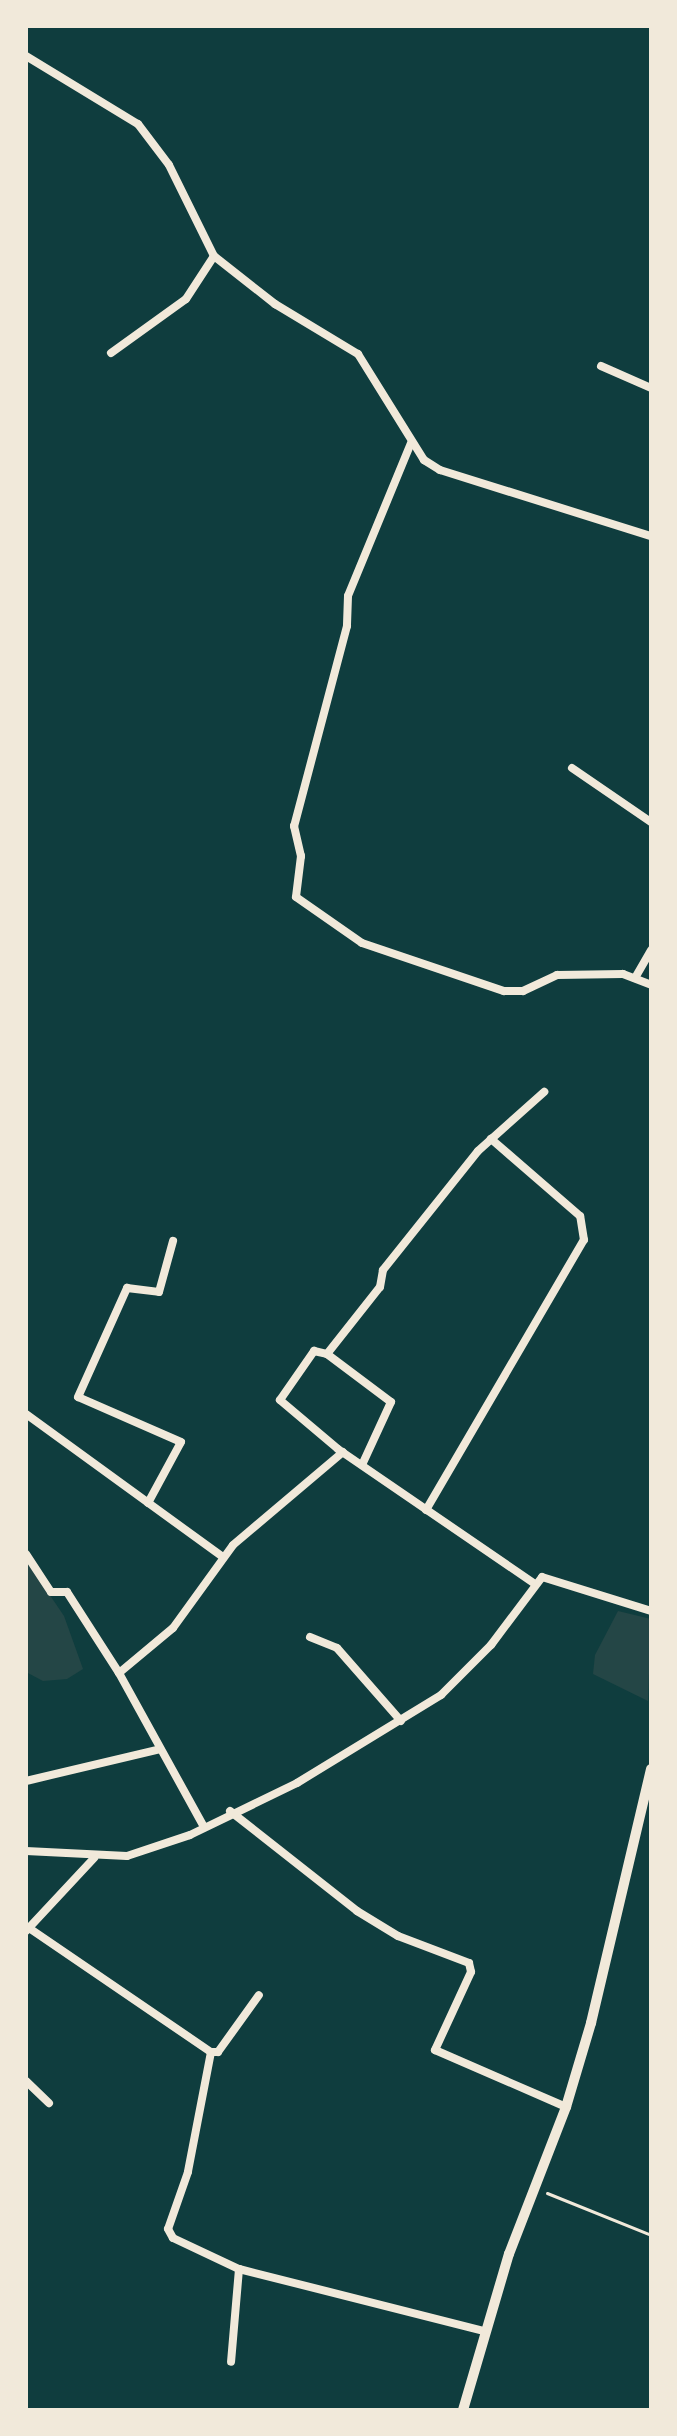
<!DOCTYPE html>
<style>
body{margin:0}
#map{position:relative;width:677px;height:2436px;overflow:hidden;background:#0f3d3e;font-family:"Space Grotesk",sans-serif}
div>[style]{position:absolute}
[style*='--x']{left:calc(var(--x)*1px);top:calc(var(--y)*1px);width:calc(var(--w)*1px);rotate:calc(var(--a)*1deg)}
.green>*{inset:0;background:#244646}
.path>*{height:3px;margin:-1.5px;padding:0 1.5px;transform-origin:1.5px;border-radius:1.5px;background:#f1e9da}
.minor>*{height:8px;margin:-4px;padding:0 4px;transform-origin:4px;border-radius:4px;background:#f1e9da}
.tertiary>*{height:10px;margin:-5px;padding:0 5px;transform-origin:5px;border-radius:5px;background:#f1e9da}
span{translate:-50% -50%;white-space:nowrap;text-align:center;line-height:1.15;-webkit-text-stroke:7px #f1e9da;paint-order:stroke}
.frame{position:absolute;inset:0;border:28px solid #f1e9da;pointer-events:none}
</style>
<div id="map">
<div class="green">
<div style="clip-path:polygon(26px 1560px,64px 1616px,83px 1669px,67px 1679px,43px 1681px,26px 1672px)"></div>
<div style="clip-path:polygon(618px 1611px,651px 1619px,648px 1701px,593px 1674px,595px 1655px)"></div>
</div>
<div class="path">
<div style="--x:547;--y:2193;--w:112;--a:22"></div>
</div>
<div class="minor">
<div style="--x:26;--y:56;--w:131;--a:31.3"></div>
<div style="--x:138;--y:124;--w:51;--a:52.9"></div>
<div style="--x:169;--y:165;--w:102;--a:63.7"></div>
<div style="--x:214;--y:256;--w:78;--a:38.2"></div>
<div style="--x:275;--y:304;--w:97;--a:31.1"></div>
<div style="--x:358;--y:354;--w:125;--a:58.1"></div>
<div style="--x:424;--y:460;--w:19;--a:32"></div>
<div style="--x:440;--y:470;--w:221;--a:17.4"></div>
<div style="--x:111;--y:353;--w:92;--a:-35.8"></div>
<div style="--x:186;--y:299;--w:51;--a:-56.9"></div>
<div style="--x:601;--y:366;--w:55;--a:23.7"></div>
<div style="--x:411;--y:443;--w:165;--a:112.4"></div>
<div style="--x:348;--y:596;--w:30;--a:92"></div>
<div style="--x:347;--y:626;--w:207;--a:104.8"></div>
<div style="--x:294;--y:826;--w:31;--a:77"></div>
<div style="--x:301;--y:856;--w:41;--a:97"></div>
<div style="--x:296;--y:897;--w:80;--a:34.9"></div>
<div style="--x:362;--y:943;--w:150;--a:18.7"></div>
<div style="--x:504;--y:991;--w:19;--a:0"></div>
<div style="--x:523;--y:991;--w:38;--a:-25"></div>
<div style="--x:557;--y:975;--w:66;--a:-0.9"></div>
<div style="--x:623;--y:974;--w:30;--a:21"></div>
<div style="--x:572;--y:768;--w:96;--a:34.4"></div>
<div style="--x:635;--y:978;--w:32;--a:-60"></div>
<div style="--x:327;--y:1354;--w:80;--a:36.9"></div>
<div style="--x:391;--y:1402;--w:69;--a:114.7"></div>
<div style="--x:26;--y:1414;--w:243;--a:36"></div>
<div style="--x:148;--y:1503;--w:69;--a:-61.6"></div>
<div style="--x:181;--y:1442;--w:112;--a:-156.4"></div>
<div style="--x:78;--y:1397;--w:120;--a:-65.8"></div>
<div style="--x:127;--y:1288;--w:32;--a:7"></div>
<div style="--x:159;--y:1292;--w:53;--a:-74.6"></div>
<div style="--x:426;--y:1510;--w:313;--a:-59.7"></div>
<div style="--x:584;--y:1240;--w:24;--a:-99"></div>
<div style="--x:580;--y:1216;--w:118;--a:-139.1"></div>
<div style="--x:26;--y:1554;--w:45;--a:56.7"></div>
<div style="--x:51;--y:1592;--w:16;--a:0"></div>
<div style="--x:67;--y:1592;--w:96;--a:57.3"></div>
<div style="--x:535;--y:1584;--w:239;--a:-145.6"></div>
<div style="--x:338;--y:1449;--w:76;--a:-139.8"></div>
<div style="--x:280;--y:1400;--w:60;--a:-55.2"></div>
<div style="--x:314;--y:1351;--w:13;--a:13"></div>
<div style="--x:327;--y:1354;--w:85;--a:-51.7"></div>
<div style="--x:380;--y:1287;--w:17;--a:-80"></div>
<div style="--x:383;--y:1270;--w:152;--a:-51.4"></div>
<div style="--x:478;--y:1151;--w:89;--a:-41.8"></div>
<div style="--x:310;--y:1637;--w:29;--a:22"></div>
<div style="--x:337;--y:1648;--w:97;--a:48.8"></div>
<div style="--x:26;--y:1781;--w:138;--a:-13.4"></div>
<div style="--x:230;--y:1811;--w:162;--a:38.2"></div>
<div style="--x:357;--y:1911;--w:48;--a:31.4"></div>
<div style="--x:398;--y:1936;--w:76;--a:20.8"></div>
<div style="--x:469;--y:1963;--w:9;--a:77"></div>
<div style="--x:471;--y:1972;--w:86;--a:114.8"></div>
<div style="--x:435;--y:2050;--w:143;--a:23.5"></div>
<div style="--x:204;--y:1827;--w:176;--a:-118.9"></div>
<div style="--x:119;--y:1673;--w:70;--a:-39.8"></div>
<div style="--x:173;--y:1628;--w:102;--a:-54.1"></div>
<div style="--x:233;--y:1545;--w:144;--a:-40.2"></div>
<div style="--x:26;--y:1851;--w:101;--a:2.8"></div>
<div style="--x:127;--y:1856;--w:66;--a:-18.4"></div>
<div style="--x:190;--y:1835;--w:119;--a:-25.9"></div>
<div style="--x:297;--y:1783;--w:169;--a:-31.4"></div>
<div style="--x:441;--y:1695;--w:71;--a:-45"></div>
<div style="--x:491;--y:1645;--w:85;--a:-53.1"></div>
<div style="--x:542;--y:1577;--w:114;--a:17.3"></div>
<div style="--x:29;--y:1928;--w:220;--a:34.3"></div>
<div style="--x:211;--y:2052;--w:7;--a:0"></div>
<div style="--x:218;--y:2052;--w:70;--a:-54.3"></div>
<div style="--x:26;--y:1931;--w:100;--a:-47"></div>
<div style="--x:211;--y:2052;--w:122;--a:100.9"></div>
<div style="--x:188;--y:2172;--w:60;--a:109.3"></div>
<div style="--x:168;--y:2229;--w:10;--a:61"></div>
<div style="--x:173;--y:2238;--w:73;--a:25.2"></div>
<div style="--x:239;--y:2269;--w:93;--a:94.9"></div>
<div style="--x:26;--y:2081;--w:32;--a:44"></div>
<div style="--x:239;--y:2269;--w:253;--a:14.2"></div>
</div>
<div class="tertiary">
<div style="--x:463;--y:2410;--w:163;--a:-73.6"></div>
<div style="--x:509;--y:2254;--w:158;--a:-68.8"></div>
<div style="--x:566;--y:2107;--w:88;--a:-73.4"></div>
<div style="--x:591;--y:2023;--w:261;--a:-76.7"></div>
</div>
<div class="frame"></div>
</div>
